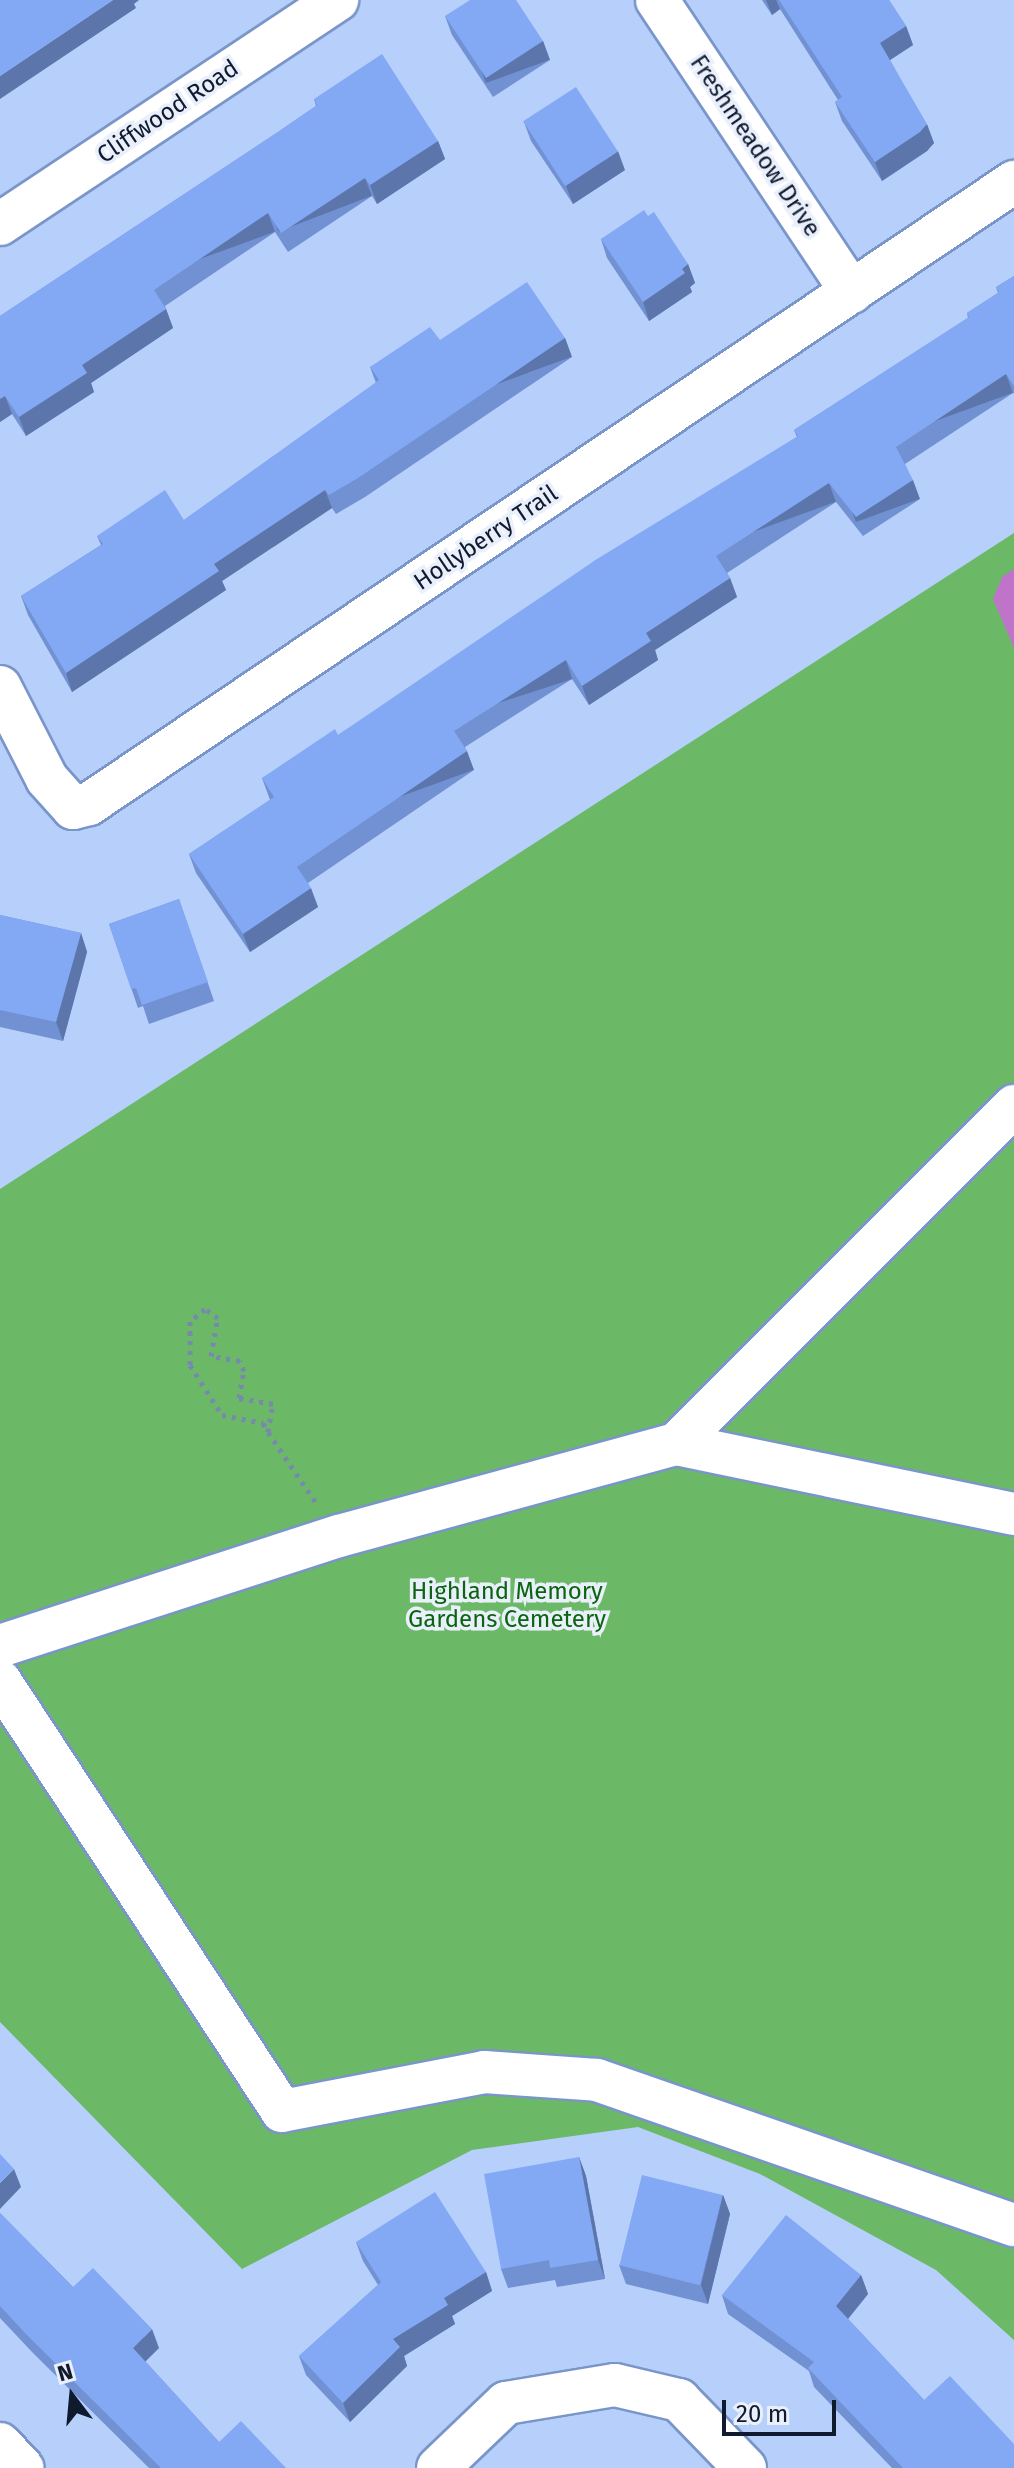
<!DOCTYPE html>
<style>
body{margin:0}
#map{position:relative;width:1014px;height:2468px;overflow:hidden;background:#b7cffb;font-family:"Fira Sans",sans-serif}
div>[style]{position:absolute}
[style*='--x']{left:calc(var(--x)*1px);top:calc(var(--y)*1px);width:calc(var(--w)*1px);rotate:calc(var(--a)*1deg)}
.green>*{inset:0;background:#6bb867}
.water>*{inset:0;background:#bf73c9}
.path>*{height:5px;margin-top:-2.5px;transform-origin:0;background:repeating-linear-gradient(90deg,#778aad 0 4px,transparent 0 10px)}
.roads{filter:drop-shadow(2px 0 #7995c9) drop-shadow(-2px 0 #7995c9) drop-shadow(0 2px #7995c9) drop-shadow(0 -2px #7995c9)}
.minor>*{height:42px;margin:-21px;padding:0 21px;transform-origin:21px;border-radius:21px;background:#fff}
.wall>*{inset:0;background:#7191d3}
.shaded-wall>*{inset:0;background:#5c76ac;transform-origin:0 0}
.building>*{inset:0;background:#83a9f5;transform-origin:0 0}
span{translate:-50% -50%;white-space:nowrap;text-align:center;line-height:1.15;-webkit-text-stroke:7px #e9effb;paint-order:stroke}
.street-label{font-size:24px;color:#101a2e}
.park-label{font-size:24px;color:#0b650e}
.north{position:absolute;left:32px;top:2356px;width:80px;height:80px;-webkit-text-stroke:6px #e9effb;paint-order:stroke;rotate:344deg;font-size:22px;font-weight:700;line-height:32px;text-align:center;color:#101a2e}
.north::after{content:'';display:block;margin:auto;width:28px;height:36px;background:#101a2e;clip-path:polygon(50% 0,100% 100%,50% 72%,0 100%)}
.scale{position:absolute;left:722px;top:2400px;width:114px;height:36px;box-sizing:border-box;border:4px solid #101a2e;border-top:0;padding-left:10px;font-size:24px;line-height:28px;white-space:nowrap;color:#101a2e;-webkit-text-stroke:6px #e9effb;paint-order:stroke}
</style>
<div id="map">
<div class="green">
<div style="clip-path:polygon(1014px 533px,1014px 2340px,936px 2270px,760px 2174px,638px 2127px,472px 2150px,242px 2269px,0 2022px,0 1189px)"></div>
</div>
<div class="water">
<div style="clip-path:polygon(1014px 569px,1014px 648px,993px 599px,1002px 577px)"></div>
</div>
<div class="path">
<div style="--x:268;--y:1432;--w:28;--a:-80"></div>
<div style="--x:273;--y:1404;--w:35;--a:-170"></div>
<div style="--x:239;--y:1398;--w:27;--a:-80"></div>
<div style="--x:244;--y:1371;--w:11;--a:-112"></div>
<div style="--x:240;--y:1361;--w:29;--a:-170"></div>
<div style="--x:211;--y:1356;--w:39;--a:-80"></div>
<div style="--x:218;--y:1318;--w:16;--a:-145"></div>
<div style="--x:205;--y:1309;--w:19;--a:141"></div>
<div style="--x:190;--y:1321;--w:44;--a:90"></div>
<div style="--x:190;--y:1365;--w:59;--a:57.4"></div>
<div style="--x:222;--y:1415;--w:42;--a:11"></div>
<div style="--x:263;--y:1423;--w:10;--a:61"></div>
<div style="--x:268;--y:1432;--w:86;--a:55.9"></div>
</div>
<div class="roads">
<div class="minor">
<div style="--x:657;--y:0;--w:351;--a:56.3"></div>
<div style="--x:0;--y:224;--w:405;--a:-33.6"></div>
<div style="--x:0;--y:687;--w:103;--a:62.9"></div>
<div style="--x:47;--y:779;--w:39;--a:48"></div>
<div style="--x:73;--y:808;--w:16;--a:-14"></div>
<div style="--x:89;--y:804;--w:1115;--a:-33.92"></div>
<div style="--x:676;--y:1444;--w:478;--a:-45"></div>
<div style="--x:0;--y:1646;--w:356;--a:-18"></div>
<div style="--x:339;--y:1536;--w:349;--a:-15.3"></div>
<div style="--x:676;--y:1444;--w:345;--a:11.7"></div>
<div style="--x:0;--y:1681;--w:514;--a:56.74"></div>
<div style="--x:282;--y:2111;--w:206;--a:-10.9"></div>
<div style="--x:484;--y:2072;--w:113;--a:4"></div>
<div style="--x:597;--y:2080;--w:441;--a:19.2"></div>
<div style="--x:0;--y:2444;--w:33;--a:47"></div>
<div style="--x:438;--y:2468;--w:94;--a:-43.7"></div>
<div style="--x:506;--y:2403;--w:110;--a:-9.4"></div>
<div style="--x:615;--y:2385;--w:66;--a:13.2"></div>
<div style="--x:679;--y:2400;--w:95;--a:45.9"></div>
</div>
</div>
<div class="wall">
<div style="clip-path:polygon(762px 0,889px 0,906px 26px,913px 45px,890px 60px,934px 143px,927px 151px,882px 181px,842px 121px,835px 102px,838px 100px,780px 9px,772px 15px)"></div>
<div style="clip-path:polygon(445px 16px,543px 41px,550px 60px,493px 97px,452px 35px)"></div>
<div style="clip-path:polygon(314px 99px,438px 141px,445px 159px,377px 204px,372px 196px,288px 252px,275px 232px,165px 306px,173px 328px,91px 383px,94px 392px,26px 436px,12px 414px,0 422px,0 316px,278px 132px,316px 106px)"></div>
<div style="clip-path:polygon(524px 122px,625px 170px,573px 204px,531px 141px)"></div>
<div style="clip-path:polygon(648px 216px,688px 264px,695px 283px,690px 287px,692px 292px,649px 321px,607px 258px,601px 239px)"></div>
<div style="clip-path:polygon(1014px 276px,1014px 394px,1013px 393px,905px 464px,920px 499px,863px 536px,836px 502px,727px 573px,730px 578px,737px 597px,655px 650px,658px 660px,589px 705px,572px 679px,465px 747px,474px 770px,308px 883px,318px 907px,250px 952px,196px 873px,189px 854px,270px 800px,262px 778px,338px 735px,797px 437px,794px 430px,968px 318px,967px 313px,998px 293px,996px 287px)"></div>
<div style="clip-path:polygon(565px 338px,572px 357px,365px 497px,336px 514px,332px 508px,222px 581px,226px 590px,72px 692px,28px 615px,21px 596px,101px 545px,97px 536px,184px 520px,376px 383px,370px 367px,440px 340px)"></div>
<div style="clip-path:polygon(179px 899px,214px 1001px,149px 1024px,143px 1006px,138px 1008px,109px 924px)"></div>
<div style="clip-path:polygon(0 915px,81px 933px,87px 952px,63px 1041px,0 1027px)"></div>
<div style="clip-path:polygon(579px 2157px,586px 2176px,605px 2279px,557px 2287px,555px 2280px,508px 2288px,501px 2269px)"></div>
<div style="clip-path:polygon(723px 2195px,730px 2214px,708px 2304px,626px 2284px,619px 2265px)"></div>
<div style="clip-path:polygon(0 2213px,73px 2287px,159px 2348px,145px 2361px,219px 2442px,286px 2468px,149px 2468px,33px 2353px,0 2318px)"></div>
<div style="clip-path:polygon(356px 2242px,486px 2272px,492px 2291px,452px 2316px,455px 2324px,404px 2356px,407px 2366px,350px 2422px,306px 2375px,299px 2356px,378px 2285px,363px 2261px)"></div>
<div style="clip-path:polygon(861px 2275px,868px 2294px,848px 2319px,924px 2400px,1014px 2468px,892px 2468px,814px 2387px,809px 2371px,728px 2314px,722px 2295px)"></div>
</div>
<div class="shaded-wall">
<div style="clip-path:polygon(113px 0,139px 0,134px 4px,136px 8px,0 99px,0 76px)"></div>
<div style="clip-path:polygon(766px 0,776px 0,780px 9px,772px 15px)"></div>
<div style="clip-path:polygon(906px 26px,913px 45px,887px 62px,880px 43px)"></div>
<div style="left:543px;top:41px;width:20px;height:68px;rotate:70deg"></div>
<div style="clip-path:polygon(927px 124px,934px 143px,927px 151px,882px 181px,875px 162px)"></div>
<div style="clip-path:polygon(438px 141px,445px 159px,377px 204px,370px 185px)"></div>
<div style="clip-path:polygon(618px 151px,625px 170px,573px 204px,566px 186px)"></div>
<div style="left:365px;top:178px;width:19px;height:100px;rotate:69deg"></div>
<div style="left:268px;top:213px;width:20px;height:138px;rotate:70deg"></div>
<div style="clip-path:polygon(688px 264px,695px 283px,690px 287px,692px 292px,649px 321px,643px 302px)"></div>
<div style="clip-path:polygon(166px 309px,173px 328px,91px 383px,94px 392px,26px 436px,19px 417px,82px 365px)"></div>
<div style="left:565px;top:338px;width:20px;height:250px;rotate:70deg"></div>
<div style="left:1006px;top:374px;width:20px;height:132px;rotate:70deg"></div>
<div style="clip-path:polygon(5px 396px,12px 414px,0 422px,0 399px)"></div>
<div style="left:913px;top:480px;width:20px;height:68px;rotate:70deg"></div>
<div style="left:829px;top:483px;width:20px;height:135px;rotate:70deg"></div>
<div style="clip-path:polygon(325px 490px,332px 508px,222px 581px,226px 590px,72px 692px,66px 673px,214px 564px)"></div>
<div style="clip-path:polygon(730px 578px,737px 597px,655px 650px,658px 660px,589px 705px,582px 686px,646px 633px)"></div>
<div style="left:566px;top:660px;width:20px;height:133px;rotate:72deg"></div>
<div style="left:467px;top:751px;width:20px;height:206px;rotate:70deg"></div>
<div style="clip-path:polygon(311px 888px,318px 907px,250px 952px,243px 934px)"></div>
<div style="clip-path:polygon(81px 933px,87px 952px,63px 1041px,56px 1022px)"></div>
<div style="clip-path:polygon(579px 2157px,586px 2176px,605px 2279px,598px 2260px)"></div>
<div style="clip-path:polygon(14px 2169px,21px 2187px,0 2209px,0 2183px)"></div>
<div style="clip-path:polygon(723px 2195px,730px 2214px,708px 2304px,701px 2285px)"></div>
<div style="clip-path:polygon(486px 2272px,492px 2291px,452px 2316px,455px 2324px,404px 2356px,407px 2366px,350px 2422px,343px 2403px,393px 2339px,444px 2298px)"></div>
<div style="clip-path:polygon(861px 2275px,868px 2294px,843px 2325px,836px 2306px)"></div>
<div style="clip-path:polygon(152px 2329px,159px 2348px,140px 2367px,133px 2348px)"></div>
</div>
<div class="building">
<div style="clip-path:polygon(0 0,113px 0,0 76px)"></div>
<div style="clip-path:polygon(470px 0,516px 0,543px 41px,486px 78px,445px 16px)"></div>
<div style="clip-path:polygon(779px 0,889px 0,906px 26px,880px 43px,927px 124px,920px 132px,875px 162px,835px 102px,842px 97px)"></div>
<div style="clip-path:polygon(382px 54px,438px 141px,370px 185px,365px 178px,281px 233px,268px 213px,154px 290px,166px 309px,82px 365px,87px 373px,19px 417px,5px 396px,0 399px,0 316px,278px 132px,317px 105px,314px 99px)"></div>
<div style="left:576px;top:87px;width:77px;height:63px;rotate:57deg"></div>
<div style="clip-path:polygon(644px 210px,648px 216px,654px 212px,688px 264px,682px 269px,685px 273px,643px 302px,601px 239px)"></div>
<div style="clip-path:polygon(1014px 276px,1014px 386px,1006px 374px,896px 447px,913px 480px,856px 517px,829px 483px,716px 556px,730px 578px,646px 633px,651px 641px,582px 686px,566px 660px,454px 731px,467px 751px,297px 867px,311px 888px,243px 934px,189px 854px,274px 797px,262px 778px,335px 729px,338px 735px,597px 559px,798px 436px,794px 430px,969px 317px,967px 313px,999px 292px,996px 287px)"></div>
<div style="clip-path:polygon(527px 282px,565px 338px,358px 478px,329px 495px,325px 490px,214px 564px,219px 571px,66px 673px,21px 596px,103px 544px,97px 536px,165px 490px,184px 520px,379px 380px,370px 367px,430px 327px,440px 340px)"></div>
<div style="clip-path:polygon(179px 899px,208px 982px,142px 1005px,136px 988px,131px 989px,109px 924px)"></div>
<div style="clip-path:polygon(0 915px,81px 933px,56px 1022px,0 1010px)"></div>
<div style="clip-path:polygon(0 2154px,14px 2169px,0 2183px)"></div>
<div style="clip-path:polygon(579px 2157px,598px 2260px,550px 2268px,549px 2260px,501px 2269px,484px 2174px)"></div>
<div style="left:642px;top:2175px;width:83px;height:93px;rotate:14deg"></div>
<div style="clip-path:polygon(435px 2192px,486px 2272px,444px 2298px,448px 2305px,393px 2339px,400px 2347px,343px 2403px,299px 2356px,381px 2282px,356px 2242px)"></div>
<div style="clip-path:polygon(0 2213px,73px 2287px,93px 2268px,152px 2329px,133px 2348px,219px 2442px,241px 2421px,286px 2468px,161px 2468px,26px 2334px,0 2306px)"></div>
<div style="clip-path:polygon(786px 2215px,861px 2275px,836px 2306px,924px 2400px,950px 2376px,1014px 2444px,1014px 2468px,903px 2468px,808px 2368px,814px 2362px,722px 2295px)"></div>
</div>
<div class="street-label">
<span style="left:168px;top:112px;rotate:-34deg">Cliffwood Road</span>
<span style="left:755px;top:146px;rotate:56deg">Freshmeadow Drive</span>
<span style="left:486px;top:538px;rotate:-34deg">Hollyberry Trail</span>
</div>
<div class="park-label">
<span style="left:507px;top:1606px">Highland Memory<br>Gardens Cemetery</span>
</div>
<div class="north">N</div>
<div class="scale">20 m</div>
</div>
